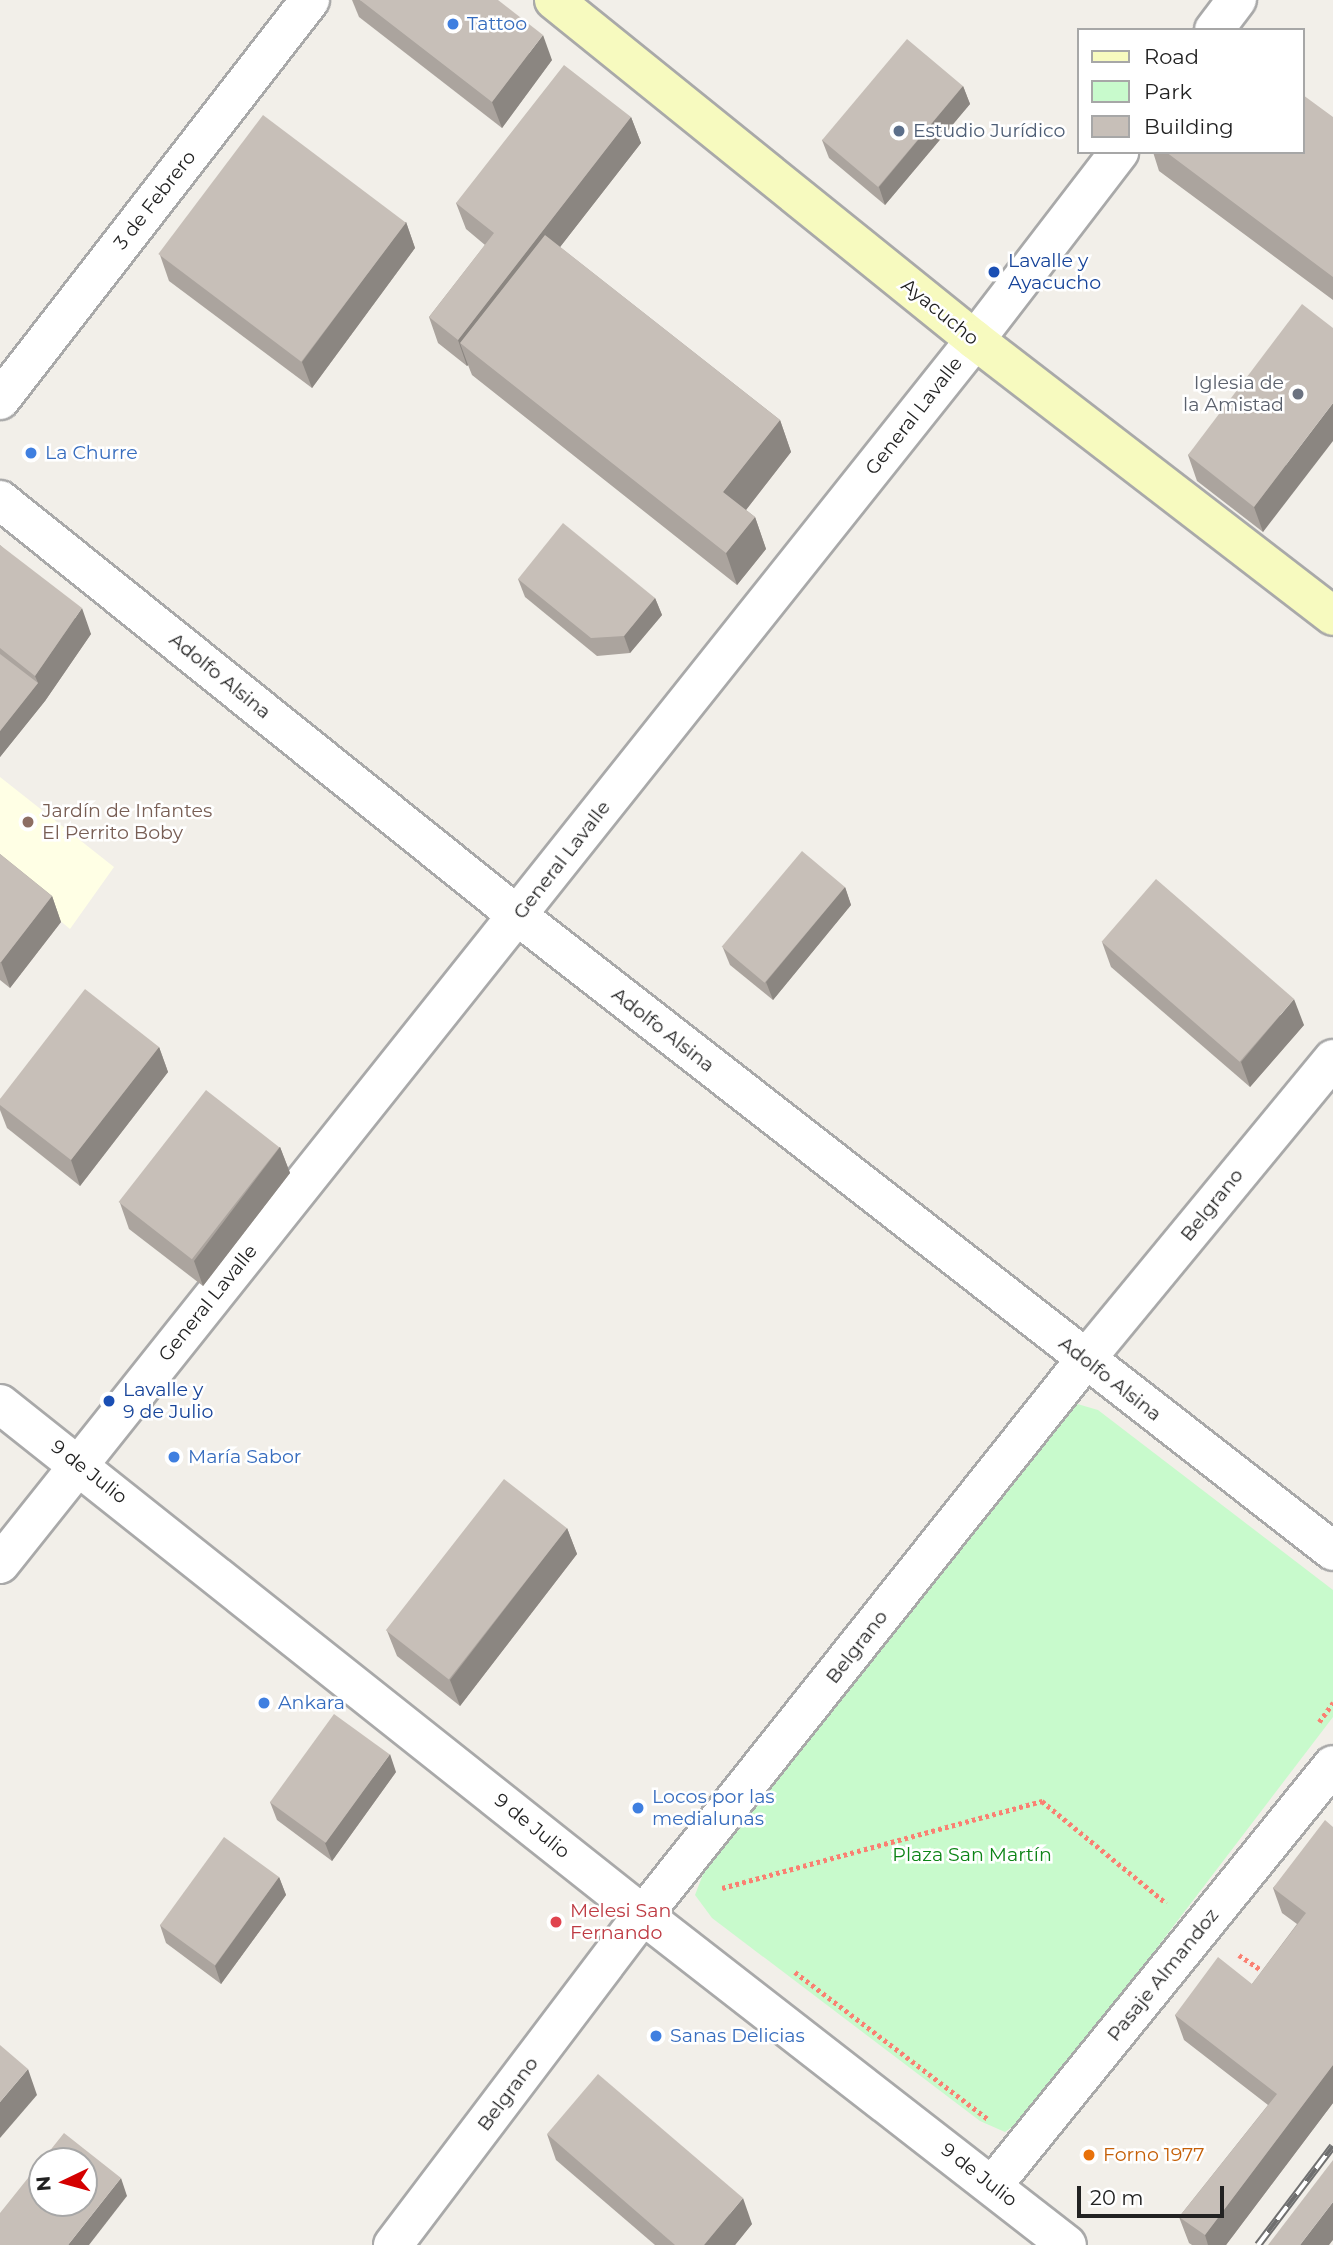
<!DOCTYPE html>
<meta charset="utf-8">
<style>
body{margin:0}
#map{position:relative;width:1333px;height:2245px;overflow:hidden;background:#f2efe9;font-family:Montserrat,sans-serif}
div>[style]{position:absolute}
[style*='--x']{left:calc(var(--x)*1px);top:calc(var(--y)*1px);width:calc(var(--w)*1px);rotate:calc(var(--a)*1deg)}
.education>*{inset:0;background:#ffffe5}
.park>*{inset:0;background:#c8facc}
.path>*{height:4.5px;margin-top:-2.25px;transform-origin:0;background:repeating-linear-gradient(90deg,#fa8072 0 3.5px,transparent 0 7px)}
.roads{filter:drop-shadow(2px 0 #a9a9a9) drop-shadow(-2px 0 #a9a9a9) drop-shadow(0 2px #a9a9a9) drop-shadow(0 -2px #a9a9a9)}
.street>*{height:38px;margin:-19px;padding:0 19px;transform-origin:19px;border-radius:19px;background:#fff}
.secondary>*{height:38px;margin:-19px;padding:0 19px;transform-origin:19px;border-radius:19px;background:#f7fabf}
.rail>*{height:8px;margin-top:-4px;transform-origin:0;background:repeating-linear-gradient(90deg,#fff 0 16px,#707070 0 32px);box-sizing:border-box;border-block:2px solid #707070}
.wall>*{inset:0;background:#aba49e}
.shaded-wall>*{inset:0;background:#8b8681}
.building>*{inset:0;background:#c7bfb8;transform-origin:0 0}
.dots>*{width:19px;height:19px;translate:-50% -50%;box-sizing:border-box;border:4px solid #fff;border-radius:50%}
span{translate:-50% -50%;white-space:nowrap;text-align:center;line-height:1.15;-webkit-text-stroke:5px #fff;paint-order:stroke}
.shop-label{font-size:19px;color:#366cbe}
.left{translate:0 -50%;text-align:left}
.service-label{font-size:19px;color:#4e5e75}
.street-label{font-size:19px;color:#222}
.transit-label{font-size:19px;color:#164399}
.worship-label{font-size:19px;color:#5b616d}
.right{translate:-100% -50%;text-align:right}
.education-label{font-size:19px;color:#785e54}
.park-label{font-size:19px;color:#0c8416}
.health-label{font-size:19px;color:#be3a42}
.food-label{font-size:19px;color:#c56008}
.legend{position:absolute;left:1077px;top:28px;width:228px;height:126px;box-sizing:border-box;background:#fff;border:2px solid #a7a7a7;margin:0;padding:9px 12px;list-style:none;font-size:21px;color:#222}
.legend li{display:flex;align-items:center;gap:14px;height:35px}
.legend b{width:35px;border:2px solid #a7a7a7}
.north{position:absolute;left:28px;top:2147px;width:70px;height:70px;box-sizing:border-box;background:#fff;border:2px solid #a7a7a7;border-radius:50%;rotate:265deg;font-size:19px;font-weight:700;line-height:28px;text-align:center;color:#222}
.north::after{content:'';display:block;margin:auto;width:24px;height:32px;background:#d40000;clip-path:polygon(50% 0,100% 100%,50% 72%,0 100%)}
.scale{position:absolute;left:1077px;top:2186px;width:147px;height:32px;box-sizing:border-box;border:4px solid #222;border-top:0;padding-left:9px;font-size:21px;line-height:24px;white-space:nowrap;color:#222;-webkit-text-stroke:5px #fff;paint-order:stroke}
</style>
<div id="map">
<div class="education">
<div style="clip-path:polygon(0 777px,114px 867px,70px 929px,0 871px)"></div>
</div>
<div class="park">
<div style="clip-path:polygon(1074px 1403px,1098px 1410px,1333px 1590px,1333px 1717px,1030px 2114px,1005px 2132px,980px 2121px,712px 1918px,695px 1895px,705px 1869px,1053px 1417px)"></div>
</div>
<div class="path">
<div style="--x:1319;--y:1722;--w:24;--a:-54"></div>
<div style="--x:722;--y:1888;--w:332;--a:-15.2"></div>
<div style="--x:1042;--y:1801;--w:161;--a:39.4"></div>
<div style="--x:1239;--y:1955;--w:32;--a:34"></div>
<div style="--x:795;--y:1972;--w:243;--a:37.3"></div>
</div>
<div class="roads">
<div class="street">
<div style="--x:1214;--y:30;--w:38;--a:-53"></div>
<div style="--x:0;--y:400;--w:506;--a:-52.22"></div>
<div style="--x:0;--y:500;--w:664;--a:38.77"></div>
<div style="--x:518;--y:916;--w:1033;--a:37.92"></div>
<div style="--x:0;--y:1404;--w:821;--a:38.47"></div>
<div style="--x:643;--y:1915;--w:537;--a:37.89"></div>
<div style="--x:0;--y:1564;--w:1565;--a:-51.46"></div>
<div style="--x:975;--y:340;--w:237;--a:-52.5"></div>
<div style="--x:993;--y:2185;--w:540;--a:-51.01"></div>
<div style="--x:393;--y:2245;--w:414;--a:-52.9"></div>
<div style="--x:643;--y:1915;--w:709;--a:-51.47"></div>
<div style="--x:1085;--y:1360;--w:390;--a:-50.5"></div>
</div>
<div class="secondary">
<div style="--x:554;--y:0;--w:541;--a:38.92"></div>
<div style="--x:975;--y:340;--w:452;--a:37.6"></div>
</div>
</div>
<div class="rail">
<div style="--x:1258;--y:2245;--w:124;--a:-52.9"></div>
</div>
<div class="wall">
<div style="clip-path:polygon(352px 0,360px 0,552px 60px,502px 128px,359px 17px)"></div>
<div style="clip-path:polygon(963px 86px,970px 104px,885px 205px,829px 158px,822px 140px)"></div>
<div style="clip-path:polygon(631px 117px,641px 143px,560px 247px,780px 420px,791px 452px,746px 510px,755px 517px,766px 549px,737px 585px,472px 375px,468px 365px,467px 366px,438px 343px,429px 317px,485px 245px,466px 229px,456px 203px)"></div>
<div style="clip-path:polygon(1333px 117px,1333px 300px,1159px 171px,1153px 152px,1303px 152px)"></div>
<div style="clip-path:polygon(406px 222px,415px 248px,312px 388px,169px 281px,160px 255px)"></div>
<div style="clip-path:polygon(1333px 328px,1263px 532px,1197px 481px,1188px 455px)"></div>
<div style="clip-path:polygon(0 545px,91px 634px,45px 701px,0 757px)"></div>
<div style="clip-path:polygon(518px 579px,655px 598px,662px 615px,630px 653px,597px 656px,525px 597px)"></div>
<div style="clip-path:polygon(0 854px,52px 896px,61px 922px,10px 988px,0 980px)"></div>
<div style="clip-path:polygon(845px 887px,851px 905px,773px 1000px,730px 965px,723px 948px)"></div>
<div style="clip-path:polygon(1102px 942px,1304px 1025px,1250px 1087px,1111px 967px)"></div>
<div style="clip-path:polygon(159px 1047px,168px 1072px,80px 1186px,7px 1128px,0 1110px,0 1099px)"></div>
<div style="clip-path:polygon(280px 1147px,290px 1173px,203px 1286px,129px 1229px,120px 1203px)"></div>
<div style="clip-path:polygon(567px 1528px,577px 1554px,460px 1706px,397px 1656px,387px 1631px)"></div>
<div style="clip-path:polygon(396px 1772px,332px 1861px,277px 1820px,270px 1802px)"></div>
<div style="clip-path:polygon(1333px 1827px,1333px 2103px,1226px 2245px,1192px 2245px,1189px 2243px,1179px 2217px,1268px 2105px,1184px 2040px,1175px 2015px,1252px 1984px,1297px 1924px,1282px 1913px,1273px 1888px)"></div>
<div style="clip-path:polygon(279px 1877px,286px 1895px,221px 1984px,166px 1943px,160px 1925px)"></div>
<div style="clip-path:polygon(547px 2134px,752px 2224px,735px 2245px,655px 2245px,556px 2160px)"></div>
</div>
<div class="shaded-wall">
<div style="clip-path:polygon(543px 35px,552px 60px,502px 128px,492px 102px)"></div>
<div style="clip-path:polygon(963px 86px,970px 104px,885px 205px,879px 187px)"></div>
<div style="clip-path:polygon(631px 117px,641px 143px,476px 355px,460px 343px,468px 365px,467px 366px,458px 340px)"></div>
<div style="clip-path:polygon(406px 222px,415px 248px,312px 388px,302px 362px)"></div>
<div style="clip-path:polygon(1333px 403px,1333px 441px,1263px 532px,1254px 507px)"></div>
<div style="clip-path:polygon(780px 420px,791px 452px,735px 524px,723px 492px)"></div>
<div style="clip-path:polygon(755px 517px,766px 549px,737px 585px,726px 553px)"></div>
<div style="clip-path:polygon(655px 598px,662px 615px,630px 653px,624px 636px)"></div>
<div style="clip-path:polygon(82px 608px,91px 634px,45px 701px,0 757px,0 731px,38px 683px,35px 676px)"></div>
<div style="clip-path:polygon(845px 887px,851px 905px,773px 1000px,766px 982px)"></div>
<div style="clip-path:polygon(52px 896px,61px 922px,10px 988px,1px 962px)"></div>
<div style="clip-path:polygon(1294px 999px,1304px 1025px,1250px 1087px,1241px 1062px)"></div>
<div style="clip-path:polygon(159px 1047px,168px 1072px,80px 1186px,71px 1160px)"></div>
<div style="clip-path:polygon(280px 1147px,290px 1173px,203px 1286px,194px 1261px)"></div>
<div style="clip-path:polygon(567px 1528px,577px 1554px,460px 1706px,450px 1680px)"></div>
<div style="clip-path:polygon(390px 1754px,396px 1772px,332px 1861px,325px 1843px)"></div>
<div style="clip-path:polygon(279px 1877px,286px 1895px,221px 1984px,215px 1966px)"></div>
<div style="clip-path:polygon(1333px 2065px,1333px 2103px,1226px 2245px,1208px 2245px,1205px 2235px)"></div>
<div style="clip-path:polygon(28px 2069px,37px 2095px,0 2138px,0 2102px)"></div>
<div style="clip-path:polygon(121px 2178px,127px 2196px,89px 2245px,68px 2245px)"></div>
<div style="clip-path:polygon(743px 2198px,752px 2224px,735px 2245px,704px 2245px)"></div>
<div style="clip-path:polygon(1333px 2202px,1333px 2240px,1329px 2245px,1300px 2245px)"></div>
</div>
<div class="building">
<div style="clip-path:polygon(360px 0,498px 0,543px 35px,492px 102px)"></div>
<div style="left:907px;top:39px;width:73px;height:132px;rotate:40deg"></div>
<div style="clip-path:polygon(564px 65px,631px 117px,458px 340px,429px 317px,494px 233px,456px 203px)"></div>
<div style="clip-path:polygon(1303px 95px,1333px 117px,1333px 277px,1166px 152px,1303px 152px)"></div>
<div style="left:263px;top:115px;width:179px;height:174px;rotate:37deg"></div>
<div style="clip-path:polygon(545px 235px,780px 420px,723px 492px,755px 517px,726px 553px,460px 343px)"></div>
<div style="clip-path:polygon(1302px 304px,1333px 328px,1333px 403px,1254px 507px,1188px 455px)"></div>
<div style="clip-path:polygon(563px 523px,655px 598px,624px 636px,591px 638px,518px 579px)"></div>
<div style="clip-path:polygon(0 545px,82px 608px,35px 676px,0 648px)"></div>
<div style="clip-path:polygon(0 654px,38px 683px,0 731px)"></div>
<div style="left:802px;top:851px;width:56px;height:125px;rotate:40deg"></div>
<div style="clip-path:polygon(0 854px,52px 896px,1px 962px,0 962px)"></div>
<div style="left:1156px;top:879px;width:183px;height:83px;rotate:41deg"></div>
<div style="clip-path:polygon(85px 989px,159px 1047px,71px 1160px,0 1105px,0 1099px)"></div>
<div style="left:206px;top:1090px;width:93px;height:142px;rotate:38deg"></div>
<div style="left:504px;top:1479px;width:80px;height:192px;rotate:38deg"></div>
<div style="left:334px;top:1714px;width:69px;height:109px;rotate:36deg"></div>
<div style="clip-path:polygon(1325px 1820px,1333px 1827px,1333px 2065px,1205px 2235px,1179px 2217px,1277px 2094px,1175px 2015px,1218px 1957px,1252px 1984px,1306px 1913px,1273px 1888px)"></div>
<div style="left:224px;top:1837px;width:68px;height:109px;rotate:36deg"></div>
<div style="clip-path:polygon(0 2045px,28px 2069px,0 2102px)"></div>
<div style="clip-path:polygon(598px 2074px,743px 2198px,704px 2245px,675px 2245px,547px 2134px)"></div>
<div style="clip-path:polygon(evenodd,64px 2133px,121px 2178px,68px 2245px,0 2245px,0 2213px,64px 2133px,42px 2161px,84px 2161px,84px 2203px,42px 2203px,42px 2161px)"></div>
<div style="clip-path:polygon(1333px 2160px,1333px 2202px,1300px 2245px,1268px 2245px)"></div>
</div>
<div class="dots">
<div style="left:453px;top:24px;background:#3f7fe0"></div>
<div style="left:899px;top:131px;background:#5c6f8a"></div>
<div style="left:994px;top:272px;background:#1a4fb4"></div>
<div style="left:1298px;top:394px;background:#6b7280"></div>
<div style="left:31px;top:453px;background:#3f7fe0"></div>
<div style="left:28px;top:822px;background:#8d6e63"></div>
<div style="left:109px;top:1401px;background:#1a4fb4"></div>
<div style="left:174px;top:1457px;background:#3f7fe0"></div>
<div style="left:264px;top:1703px;background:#3f7fe0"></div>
<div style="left:638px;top:1808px;background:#3f7fe0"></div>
<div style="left:556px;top:1922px;background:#e0444e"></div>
<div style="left:656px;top:2036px;background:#3f7fe0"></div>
<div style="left:1089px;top:2155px;background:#e8710a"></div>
</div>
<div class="shop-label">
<span class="left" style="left:467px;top:24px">Tattoo</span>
<span class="left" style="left:45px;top:453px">La Churre</span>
<span class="left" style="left:188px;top:1457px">María Sabor</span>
<span class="left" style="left:278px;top:1703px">Ankara</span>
<span class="left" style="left:652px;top:1808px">Locos por las<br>medialunas</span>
<span class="left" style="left:670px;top:2036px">Sanas Delicias</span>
</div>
<div class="service-label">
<span class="left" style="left:913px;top:131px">Estudio Jurídico</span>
</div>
<div class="street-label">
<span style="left:155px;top:200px;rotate:-52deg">3 de Febrero</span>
<span style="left:940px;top:312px;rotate:39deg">Ayacucho</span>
<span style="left:914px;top:416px;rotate:-52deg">General Lavalle</span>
<span style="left:220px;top:676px;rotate:39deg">Adolfo Alsina</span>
<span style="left:562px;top:860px;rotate:-52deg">General Lavalle</span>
<span style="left:663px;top:1030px;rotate:38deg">Adolfo Alsina</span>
<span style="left:1212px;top:1205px;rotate:-51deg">Belgrano</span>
<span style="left:208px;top:1303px;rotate:-51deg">General Lavalle</span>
<span style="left:1110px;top:1379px;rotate:38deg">Adolfo Alsina</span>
<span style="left:89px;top:1472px;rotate:38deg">9 de Julio</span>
<span style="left:857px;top:1647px;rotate:-52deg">Belgrano</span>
<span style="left:532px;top:1826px;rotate:39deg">9 de Julio</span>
<span style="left:1163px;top:1975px;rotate:-51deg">Pasaje Almandoz</span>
<span style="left:508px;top:2094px;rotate:-53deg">Belgrano</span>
<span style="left:979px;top:2175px;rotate:38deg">9 de Julio</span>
</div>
<div class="transit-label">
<span class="left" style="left:1008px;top:272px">Lavalle y<br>Ayacucho</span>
<span class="left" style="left:123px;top:1401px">Lavalle y<br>9 de Julio</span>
</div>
<div class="worship-label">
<span class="right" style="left:1284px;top:394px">Iglesia de<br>la Amistad</span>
</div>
<div class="education-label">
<span class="left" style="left:42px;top:822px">Jardín de Infantes<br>El Perrito Boby</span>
</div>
<div class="park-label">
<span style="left:972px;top:1855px">Plaza San Martín</span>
</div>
<div class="health-label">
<span class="left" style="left:570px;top:1922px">Melesi San<br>Fernando</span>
</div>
<div class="food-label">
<span class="left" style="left:1103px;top:2155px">Forno 1977</span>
</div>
<ul class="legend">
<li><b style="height:9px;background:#f7fabf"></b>Road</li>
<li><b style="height:19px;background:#c8facc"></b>Park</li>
<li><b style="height:19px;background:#c7bfb8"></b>Building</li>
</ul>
<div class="north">N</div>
<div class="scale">20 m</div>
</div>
